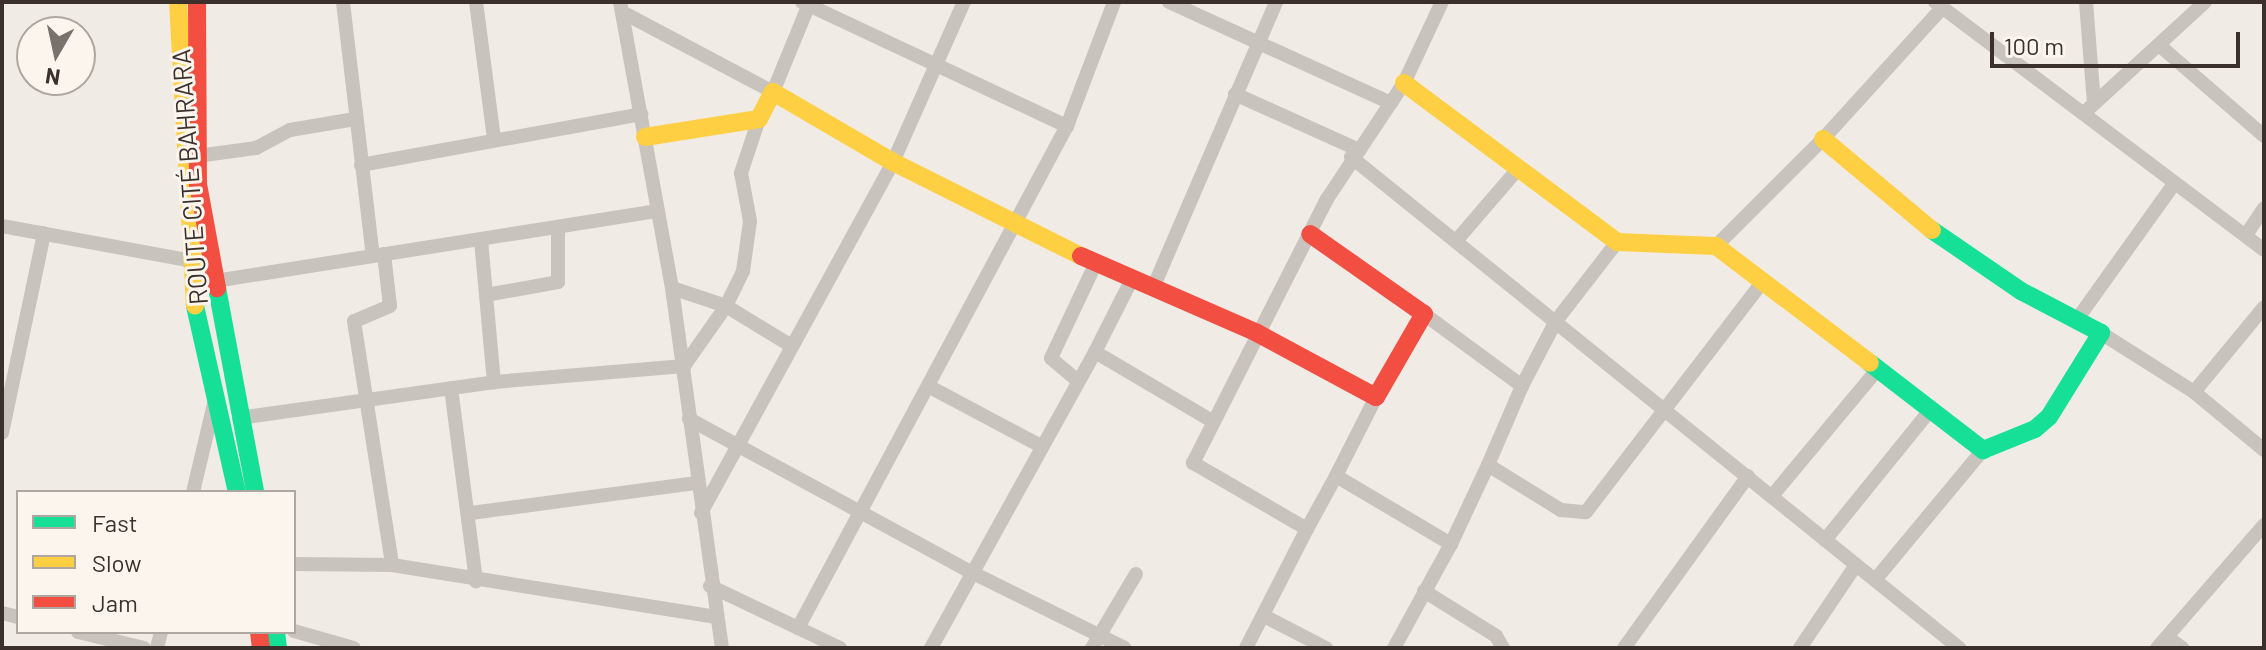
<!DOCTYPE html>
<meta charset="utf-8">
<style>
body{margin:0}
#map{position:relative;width:2266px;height:650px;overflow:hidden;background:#f0ebe5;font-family:Barlow,sans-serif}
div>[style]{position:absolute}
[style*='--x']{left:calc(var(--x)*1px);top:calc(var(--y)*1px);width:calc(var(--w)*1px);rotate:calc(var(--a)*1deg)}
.street>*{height:14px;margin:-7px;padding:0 7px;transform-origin:7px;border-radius:7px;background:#c9c3be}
.fast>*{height:18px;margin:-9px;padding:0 9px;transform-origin:9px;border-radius:9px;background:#16e098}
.slow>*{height:18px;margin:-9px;padding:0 9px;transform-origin:9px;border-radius:9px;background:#ffcf43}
.jam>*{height:18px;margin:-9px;padding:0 9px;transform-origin:9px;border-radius:9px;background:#f24e42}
span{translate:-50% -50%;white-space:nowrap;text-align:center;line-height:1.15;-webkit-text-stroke:6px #fbf5ee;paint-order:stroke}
.street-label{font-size:26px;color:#3b302b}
.frame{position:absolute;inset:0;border:4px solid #3b302b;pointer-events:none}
.legend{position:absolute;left:16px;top:490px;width:280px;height:144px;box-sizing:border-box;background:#fbf5ee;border:2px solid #aea6a0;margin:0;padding:10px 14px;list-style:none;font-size:24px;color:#3b302b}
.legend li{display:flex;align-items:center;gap:16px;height:40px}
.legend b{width:40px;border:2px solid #aea6a0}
.north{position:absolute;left:16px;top:16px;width:80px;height:80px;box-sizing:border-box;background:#fbf5ee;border:2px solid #aea6a0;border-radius:50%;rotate:189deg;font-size:22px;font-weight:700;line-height:32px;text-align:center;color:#3b302b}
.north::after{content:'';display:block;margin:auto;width:28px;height:36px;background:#7a716c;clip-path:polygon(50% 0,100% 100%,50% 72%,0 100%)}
.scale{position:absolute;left:1990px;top:32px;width:250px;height:36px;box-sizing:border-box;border:4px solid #3b302b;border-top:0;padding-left:10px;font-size:24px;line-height:28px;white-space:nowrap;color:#3b302b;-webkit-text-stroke:6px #fbf5ee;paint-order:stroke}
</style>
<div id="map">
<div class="street">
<div style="--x:343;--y:2;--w:256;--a:83.3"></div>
<div style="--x:476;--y:2;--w:137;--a:82.5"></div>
<div style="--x:620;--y:2;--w:291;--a:79.7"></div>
<div style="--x:672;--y:288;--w:363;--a:82.1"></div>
<div style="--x:802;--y:2;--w:293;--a:25.1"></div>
<div style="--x:1169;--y:2;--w:244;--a:24.5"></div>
<div style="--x:1935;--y:2;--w:412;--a:37"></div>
<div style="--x:2086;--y:2;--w:101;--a:85.5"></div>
<div style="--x:622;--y:12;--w:171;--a:27.9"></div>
<div style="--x:773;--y:92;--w:97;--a:-67.7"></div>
<div style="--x:2159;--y:45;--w:139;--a:40.9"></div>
<div style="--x:1235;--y:94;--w:134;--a:24.3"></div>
<div style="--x:2084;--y:113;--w:164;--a:-42.5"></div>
<div style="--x:197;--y:156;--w:60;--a:-7.7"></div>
<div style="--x:256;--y:148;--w:38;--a:-28"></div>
<div style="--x:290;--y:130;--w:66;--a:-9.6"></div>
<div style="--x:1351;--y:157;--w:782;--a:38.92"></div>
<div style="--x:361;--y:165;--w:285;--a:-10.3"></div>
<div style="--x:2;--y:226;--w:189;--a:10.4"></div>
<div style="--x:188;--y:260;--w:23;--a:-5"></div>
<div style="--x:2246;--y:235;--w:32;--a:-56"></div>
<div style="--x:481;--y:240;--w:143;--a:84.8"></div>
<div style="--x:1456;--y:241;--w:94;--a:-49.3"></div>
<div style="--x:1716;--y:246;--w:151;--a:-45"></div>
<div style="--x:1823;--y:139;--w:177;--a:-47.7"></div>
<div style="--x:1942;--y:8;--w:6;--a:-90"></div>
<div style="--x:384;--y:254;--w:52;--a:83.4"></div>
<div style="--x:390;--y:306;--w:39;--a:157"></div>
<div style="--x:354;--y:321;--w:247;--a:81.1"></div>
<div style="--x:1132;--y:279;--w:82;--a:116.9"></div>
<div style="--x:1095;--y:352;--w:136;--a:30.5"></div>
<div style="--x:215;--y:281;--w:448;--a:-9"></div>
<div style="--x:672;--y:288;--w:57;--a:18.4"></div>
<div style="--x:726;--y:306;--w:75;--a:31.4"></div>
<div style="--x:1153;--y:288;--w:311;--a:-66.7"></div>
<div style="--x:486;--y:295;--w:73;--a:-10.2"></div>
<div style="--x:558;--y:282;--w:54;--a:-90"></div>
<div style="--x:1424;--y:314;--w:122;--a:36.3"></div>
<div style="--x:1522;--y:386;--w:73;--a:-62.4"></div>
<div style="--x:1556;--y:321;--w:100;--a:-52.3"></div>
<div style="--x:2078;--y:318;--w:165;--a:-54.4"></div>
<div style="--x:2101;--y:333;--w:110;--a:32.4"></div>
<div style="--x:2194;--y:392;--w:91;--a:39.6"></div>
<div style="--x:1078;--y:381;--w:35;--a:-140"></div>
<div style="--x:1051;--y:358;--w:105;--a:-64.7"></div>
<div style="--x:928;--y:386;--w:126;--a:28"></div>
<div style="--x:1522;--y:386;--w:86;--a:113.3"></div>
<div style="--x:1488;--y:465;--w:86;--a:31.7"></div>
<div style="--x:1561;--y:510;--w:25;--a:5"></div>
<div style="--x:1586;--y:512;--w:292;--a:-52.5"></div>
<div style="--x:451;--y:388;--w:195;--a:82.6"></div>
<div style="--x:2194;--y:392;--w:110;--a:-50.5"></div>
<div style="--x:1376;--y:397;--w:89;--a:116.9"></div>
<div style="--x:1336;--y:476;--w:134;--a:30.6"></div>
<div style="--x:1451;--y:544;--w:87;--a:-64.9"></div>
<div style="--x:239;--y:418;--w:258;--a:-8"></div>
<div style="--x:494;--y:382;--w:191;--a:-4.8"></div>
<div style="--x:684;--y:366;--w:73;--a:-55"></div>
<div style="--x:726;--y:306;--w:39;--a:-64"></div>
<div style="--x:743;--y:271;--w:50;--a:-82"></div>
<div style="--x:750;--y:221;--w:49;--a:-100.6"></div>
<div style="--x:741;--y:173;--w:57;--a:-71.6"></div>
<div style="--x:689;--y:419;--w:323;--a:28.5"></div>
<div style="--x:973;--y:573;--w:169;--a:26.3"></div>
<div style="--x:2;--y:433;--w:204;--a:-78.1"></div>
<div style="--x:1336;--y:476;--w:60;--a:118.7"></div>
<div style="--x:1307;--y:529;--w:132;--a:-149.9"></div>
<div style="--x:1193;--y:463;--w:296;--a:-63.1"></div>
<div style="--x:1327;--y:199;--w:139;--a:-56.4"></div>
<div style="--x:1404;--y:83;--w:89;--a:-64.9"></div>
<div style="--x:193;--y:492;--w:95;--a:-76.6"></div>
<div style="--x:1772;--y:496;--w:163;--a:-50.2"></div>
<div style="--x:471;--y:513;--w:226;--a:-7.6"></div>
<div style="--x:701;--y:513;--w:400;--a:-61.3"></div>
<div style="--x:893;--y:162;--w:175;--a:-66.1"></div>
<div style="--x:1825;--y:540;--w:164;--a:-51"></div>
<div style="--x:294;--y:564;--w:98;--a:0.6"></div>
<div style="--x:392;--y:565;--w:327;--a:9.1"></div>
<div style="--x:1875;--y:580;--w:169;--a:-50.3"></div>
<div style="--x:710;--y:586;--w:144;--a:25.5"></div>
<div style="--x:1424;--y:591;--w:85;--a:32"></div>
<div style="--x:1496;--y:636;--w:14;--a:60"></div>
<div style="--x:2;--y:613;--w:16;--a:14"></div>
<div style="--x:1264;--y:616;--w:70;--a:27.3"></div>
<div style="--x:798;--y:628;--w:570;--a:-61.82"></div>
<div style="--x:1067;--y:126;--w:133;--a:-69.2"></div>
<div style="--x:294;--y:631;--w:62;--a:15.8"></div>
<div style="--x:78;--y:632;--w:68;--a:13.6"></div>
<div style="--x:2167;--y:637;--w:19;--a:36"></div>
<div style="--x:157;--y:648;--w:16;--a:-76"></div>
<div style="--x:931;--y:648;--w:338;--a:-61"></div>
<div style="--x:1092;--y:648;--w:86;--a:-59.3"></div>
<div style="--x:1246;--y:648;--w:134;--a:-62.9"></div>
<div style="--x:1394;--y:648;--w:119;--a:-61.3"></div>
<div style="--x:1624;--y:648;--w:212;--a:-54.2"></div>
<div style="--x:1800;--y:648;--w:100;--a:-56"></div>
<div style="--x:2157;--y:648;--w:163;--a:-49"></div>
</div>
<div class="fast">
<div style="--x:217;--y:288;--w:208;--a:79.4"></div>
<div style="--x:195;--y:306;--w:191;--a:77.3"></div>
<div style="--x:1870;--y:363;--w:143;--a:37.6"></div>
<div style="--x:1983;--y:450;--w:56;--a:-22"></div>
<div style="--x:2035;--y:429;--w:18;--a:-41"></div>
<div style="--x:2049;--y:417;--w:99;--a:-58.2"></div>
<div style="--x:2101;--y:333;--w:90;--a:-152.3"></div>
<div style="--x:2021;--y:291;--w:108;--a:-145.6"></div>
<div style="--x:276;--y:632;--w:16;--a:83"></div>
</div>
<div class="slow">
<div style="--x:178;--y:2;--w:304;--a:86.8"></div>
<div style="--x:1404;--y:83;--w:266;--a:36.7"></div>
<div style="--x:1617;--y:242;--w:99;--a:2.3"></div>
<div style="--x:1716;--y:246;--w:193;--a:37.2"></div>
<div style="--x:645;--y:137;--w:115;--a:-9"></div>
<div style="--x:759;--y:119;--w:30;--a:-63"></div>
<div style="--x:773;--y:92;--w:139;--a:30.3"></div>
<div style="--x:893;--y:162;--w:210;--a:26.6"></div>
<div style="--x:1823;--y:139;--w:142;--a:39.9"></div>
</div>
<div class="jam">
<div style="--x:197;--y:2;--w:182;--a:89.7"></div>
<div style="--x:198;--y:184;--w:106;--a:79.6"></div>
<div style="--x:1081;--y:256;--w:192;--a:23.6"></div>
<div style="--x:1257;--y:333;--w:135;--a:28.3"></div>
<div style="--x:1376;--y:397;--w:96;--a:-60"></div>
<div style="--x:1424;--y:314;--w:139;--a:-144.9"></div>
<div style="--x:259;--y:632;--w:16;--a:83"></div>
</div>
<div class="street-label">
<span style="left:189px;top:177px;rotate:-94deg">ROUTE CITÉ BAHRARA</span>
</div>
<div class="frame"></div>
<ul class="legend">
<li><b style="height:10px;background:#16e098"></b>Fast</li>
<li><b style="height:10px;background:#ffcf43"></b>Slow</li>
<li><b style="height:10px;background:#f24e42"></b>Jam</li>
</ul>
<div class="north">N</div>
<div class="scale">100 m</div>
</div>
